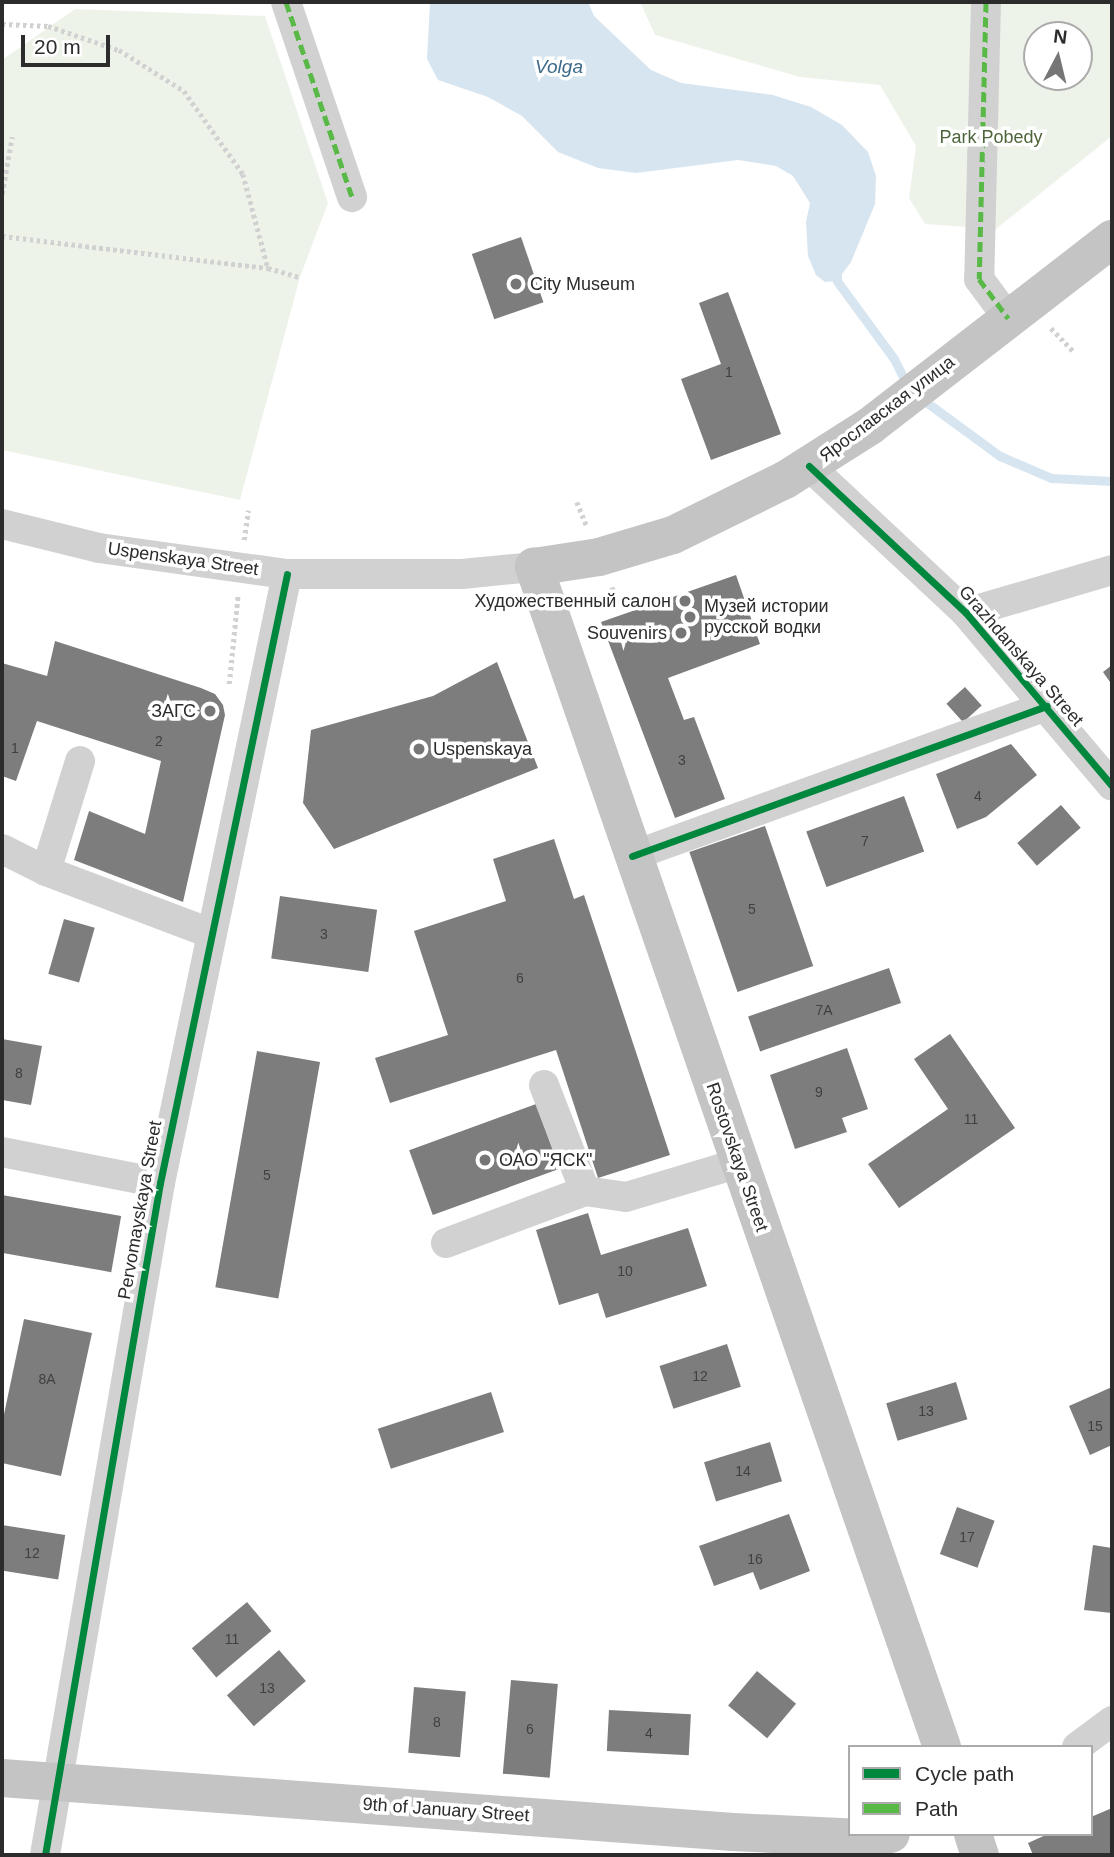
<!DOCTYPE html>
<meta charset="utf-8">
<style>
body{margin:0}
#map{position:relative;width:1114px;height:1857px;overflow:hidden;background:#fff;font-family:Arial,sans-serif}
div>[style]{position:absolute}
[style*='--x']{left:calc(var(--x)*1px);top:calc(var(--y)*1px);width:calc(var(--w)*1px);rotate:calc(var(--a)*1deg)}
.green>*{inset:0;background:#eef3ea}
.water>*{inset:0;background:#d7e5f0}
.stream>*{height:9px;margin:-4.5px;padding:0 4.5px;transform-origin:4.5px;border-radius:4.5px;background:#d7e5f0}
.building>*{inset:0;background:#7d7d7d;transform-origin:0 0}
.path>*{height:4.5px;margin-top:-2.25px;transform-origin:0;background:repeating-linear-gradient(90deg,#d1d1d1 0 3.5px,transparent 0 7px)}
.minor>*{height:30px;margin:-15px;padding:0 15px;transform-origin:15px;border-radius:15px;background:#d1d1d1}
.major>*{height:38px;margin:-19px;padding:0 19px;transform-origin:19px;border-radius:19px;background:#c4c4c4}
.quiet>*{height:5px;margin-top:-2.5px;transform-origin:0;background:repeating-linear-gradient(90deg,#58b947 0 10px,transparent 0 15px)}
.cycleway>*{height:7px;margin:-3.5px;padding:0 3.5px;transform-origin:3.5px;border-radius:3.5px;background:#00873e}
.dots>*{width:19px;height:19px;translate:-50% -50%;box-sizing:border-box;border:4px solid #fff;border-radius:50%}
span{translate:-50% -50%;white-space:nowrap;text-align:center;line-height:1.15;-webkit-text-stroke:7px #fff;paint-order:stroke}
.number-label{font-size:14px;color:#404040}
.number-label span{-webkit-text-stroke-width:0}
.park-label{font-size:18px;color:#4e653b}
.poi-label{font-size:18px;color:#2c2c2c}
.left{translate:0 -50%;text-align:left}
.right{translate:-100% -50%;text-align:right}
.street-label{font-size:18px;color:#2c2c2c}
.water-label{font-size:19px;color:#3e6a89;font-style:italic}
.frame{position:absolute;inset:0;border:4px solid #2c2c2c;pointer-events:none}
.legend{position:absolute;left:848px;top:1745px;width:245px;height:91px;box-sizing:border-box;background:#fff;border:2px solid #ababab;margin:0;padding:9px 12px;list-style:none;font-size:21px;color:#2c2c2c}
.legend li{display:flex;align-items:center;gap:14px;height:35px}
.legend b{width:35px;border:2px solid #ababab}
.north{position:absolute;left:1023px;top:21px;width:70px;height:70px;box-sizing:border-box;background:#fff;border:2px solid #ababab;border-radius:50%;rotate:7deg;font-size:19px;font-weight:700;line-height:28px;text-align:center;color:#2c2c2c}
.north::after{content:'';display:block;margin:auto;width:24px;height:32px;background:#767676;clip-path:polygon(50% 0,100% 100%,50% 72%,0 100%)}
.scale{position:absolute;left:21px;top:35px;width:89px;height:32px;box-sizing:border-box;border:4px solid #2c2c2c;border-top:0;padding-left:9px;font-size:21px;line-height:24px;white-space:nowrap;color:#2c2c2c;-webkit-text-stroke:5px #fff;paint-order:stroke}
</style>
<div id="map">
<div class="green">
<div style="clip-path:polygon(evenodd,640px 2px,1112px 2px,1112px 136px,996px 229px,925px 224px,909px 198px,916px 146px,880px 85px,800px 77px,655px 35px,640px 2px,1037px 35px,1079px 35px,1079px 77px,1037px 77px,1037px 35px)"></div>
<div style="clip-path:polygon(75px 9px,265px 16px,328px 203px,300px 277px,240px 500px,2px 450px,2px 60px)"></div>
</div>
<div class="water">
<div style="clip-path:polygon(430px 2px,588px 2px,594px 16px,651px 70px,681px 83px,773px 95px,811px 107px,842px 125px,868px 152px,876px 176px,875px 204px,851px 262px,837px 281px,825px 282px,816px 275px,808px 256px,806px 222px,810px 203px,793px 176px,776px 166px,738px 160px,636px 173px,598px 168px,558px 152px,522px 116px,488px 97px,438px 80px,427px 59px)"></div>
</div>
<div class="stream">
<div style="--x:837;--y:270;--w:11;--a:90"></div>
<div style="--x:837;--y:281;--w:97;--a:53.8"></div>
<div style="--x:894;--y:359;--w:29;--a:63"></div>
<div style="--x:922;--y:399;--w:97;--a:36.2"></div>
<div style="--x:1000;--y:456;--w:56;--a:23.3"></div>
<div style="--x:1051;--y:478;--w:61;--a:2.8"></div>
</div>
<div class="building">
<div style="left:521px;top:237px;width:69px;height:52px;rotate:71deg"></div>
<div style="clip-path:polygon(728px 292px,781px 434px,711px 460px,681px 379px,721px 364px,699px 303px)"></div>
<div style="clip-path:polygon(736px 575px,760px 644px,668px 678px,684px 720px,694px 717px,725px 799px,675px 818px,601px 622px)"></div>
<div style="clip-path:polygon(55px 641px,201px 688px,215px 694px,223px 705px,225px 715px,183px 902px,74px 860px,89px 811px,145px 834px,161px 761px,37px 721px,16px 781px,2px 776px,2px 663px,47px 676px)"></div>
<div style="clip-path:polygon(497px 662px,538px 768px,334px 849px,303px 803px,311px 730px,433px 696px)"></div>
<div style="clip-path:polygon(1112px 665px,1112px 685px,1103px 672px)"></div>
<div style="left:965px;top:687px;width:25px;height:25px;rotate:48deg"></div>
<div style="clip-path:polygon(1011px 744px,1037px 775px,986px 817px,957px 829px,936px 774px)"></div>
<div style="left:904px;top:796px;width:59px;height:104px;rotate:70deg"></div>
<div style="left:1061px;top:805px;width:30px;height:58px;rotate:49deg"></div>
<div style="left:765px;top:826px;width:148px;height:80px;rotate:71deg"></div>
<div style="clip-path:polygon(554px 839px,574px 899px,584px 895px,670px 1155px,598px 1178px,556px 1050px,390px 1103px,375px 1058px,448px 1035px,414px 931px,506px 901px,493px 859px)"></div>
<div style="left:280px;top:896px;width:98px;height:63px;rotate:8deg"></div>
<div style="left:64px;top:919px;width:32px;height:57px;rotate:16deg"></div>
<div style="left:889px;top:968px;width:37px;height:149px;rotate:71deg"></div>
<div style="clip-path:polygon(950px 1034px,1015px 1128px,899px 1208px,868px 1164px,948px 1109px,914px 1059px)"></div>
<div style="clip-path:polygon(2px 1039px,42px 1046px,31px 1105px,2px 1100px)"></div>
<div style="clip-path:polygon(847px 1048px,868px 1109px,842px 1118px,847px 1132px,795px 1149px,770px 1075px)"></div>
<div style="left:257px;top:1051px;width:64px;height:240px;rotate:10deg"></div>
<div style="left:536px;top:1104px;width:69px;height:135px;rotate:70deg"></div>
<div style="left:2px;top:1195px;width:121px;height:57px;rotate:10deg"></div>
<div style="clip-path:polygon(588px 1213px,601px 1255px,688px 1228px,707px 1286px,606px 1318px,598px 1293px,559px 1305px,536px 1230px)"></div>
<div style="clip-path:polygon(24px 1319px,92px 1333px,61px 1476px,2px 1463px,2px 1424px)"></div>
<div style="left:727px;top:1344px;width:45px;height:71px;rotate:72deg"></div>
<div style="left:956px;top:1382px;width:39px;height:73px;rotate:73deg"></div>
<div style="clip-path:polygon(1112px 1387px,1112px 1445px,1090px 1455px,1069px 1406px)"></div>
<div style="left:491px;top:1392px;width:42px;height:119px;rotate:72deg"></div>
<div style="left:770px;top:1442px;width:41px;height:69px;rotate:73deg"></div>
<div style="left:957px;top:1507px;width:40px;height:50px;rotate:20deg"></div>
<div style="clip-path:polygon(789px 1514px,810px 1571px,760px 1590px,753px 1572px,714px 1586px,699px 1546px)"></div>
<div style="left:2px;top:1525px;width:64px;height:45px;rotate:9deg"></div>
<div style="clip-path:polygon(1093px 1545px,1112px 1548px,1112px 1613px,1084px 1610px)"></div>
<div style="left:247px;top:1602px;width:38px;height:72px;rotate:50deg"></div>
<div style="left:279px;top:1650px;width:41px;height:69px;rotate:49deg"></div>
<div style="left:757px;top:1671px;width:51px;height:45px;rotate:40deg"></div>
<div style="left:511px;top:1680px;width:47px;height:94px;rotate:5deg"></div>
<div style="left:414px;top:1687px;width:52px;height:66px;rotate:5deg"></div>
<div style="left:609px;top:1710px;width:82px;height:41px;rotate:3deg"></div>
<div style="clip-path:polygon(1112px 1808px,1112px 1855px,1033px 1855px,1028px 1843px,1048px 1834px,1091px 1834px,1091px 1817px)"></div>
</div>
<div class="path">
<div style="--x:2;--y:24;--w:46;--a:2.5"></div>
<div style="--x:48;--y:26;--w:75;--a:18.7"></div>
<div style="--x:119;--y:50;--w:77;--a:32.2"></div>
<div style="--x:184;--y:91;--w:102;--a:54.6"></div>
<div style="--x:243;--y:174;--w:97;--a:75.1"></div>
<div style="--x:2;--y:194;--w:58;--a:-80"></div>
<div style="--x:2;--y:236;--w:268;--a:6.9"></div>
<div style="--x:268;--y:268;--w:33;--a:16"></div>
<div style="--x:1051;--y:328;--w:32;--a:46"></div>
<div style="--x:577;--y:502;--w:27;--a:68"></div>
<div style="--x:244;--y:540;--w:30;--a:-82"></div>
<div style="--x:612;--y:587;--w:19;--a:69"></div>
<div style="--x:229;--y:684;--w:90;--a:-84.3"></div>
</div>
<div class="minor">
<div style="--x:286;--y:2;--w:206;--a:71.3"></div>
<div style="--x:986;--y:2;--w:277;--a:91.4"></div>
<div style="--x:979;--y:279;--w:49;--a:53.4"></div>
<div style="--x:809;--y:466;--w:215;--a:43.1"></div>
<div style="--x:966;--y:613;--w:226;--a:49.8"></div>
<div style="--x:2;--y:524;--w:100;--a:13.9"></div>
<div style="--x:99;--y:548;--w:190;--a:7.9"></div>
<div style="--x:287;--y:574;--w:175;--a:0"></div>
<div style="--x:462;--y:574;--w:72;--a:-5.6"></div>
<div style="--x:966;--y:613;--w:152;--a:-16.4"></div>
<div style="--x:2;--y:849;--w:49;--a:26.6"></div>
<div style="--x:46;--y:871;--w:115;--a:-72.8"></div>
<div style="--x:632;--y:856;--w:441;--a:-19.9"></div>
<div style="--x:46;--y:871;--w:175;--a:20.7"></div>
<div style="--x:544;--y:1085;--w:114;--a:68.9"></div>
<div style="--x:2;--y:1152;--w:161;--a:11.1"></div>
<div style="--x:446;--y:1243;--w:148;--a:-20.5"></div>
<div style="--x:585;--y:1191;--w:41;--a:8.3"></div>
<div style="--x:626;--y:1197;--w:118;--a:-16.7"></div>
<div style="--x:1077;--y:1747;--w:44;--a:-36.6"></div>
<div style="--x:45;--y:1855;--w:682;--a:-80.29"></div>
<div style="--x:160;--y:1183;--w:622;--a:-78.22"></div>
</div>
<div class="major">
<div style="--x:942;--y:1747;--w:1249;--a:-109.07"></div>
<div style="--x:534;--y:567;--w:66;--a:-8.7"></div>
<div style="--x:599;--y:557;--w:77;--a:-16.6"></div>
<div style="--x:673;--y:535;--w:125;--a:-26.2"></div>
<div style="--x:785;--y:480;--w:101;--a:-32.4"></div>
<div style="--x:870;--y:426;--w:306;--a:-37.7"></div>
<div style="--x:2;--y:1778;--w:733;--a:4.22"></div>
<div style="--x:733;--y:1832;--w:129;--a:2.7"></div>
<div style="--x:862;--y:1838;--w:29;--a:-8"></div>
<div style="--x:973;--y:1834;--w:22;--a:72"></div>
</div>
<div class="quiet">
<div style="--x:286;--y:2;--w:206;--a:71.3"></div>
<div style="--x:986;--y:2;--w:277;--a:91.4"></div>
<div style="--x:979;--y:279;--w:49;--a:53.4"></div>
</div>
<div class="cycleway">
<div style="--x:809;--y:466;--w:215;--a:43.1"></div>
<div style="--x:966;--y:613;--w:226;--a:49.8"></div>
<div style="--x:632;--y:856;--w:441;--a:-19.9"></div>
<div style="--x:45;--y:1855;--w:682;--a:-80.29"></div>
<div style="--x:160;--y:1183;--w:622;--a:-78.22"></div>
</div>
<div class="dots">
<div style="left:516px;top:284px;background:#767676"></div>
<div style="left:685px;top:601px;background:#767676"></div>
<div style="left:690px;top:617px;background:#767676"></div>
<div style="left:681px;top:633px;background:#767676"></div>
<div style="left:210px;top:711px;background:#767676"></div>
<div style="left:419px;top:749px;background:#767676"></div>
<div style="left:485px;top:1160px;background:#767676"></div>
</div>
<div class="number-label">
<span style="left:729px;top:372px">1</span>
<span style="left:159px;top:741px">2</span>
<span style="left:15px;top:748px">1</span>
<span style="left:682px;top:760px">3</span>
<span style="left:978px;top:796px">4</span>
<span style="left:865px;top:841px">7</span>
<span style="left:752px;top:909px">5</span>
<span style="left:324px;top:934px">3</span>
<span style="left:520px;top:978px">6</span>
<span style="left:824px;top:1010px">7А</span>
<span style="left:19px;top:1073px">8</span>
<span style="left:819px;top:1092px">9</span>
<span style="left:971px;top:1119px">11</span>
<span style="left:267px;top:1175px">5</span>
<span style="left:625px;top:1271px">10</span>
<span style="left:700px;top:1376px">12</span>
<span style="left:47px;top:1379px">8А</span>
<span style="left:926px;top:1411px">13</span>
<span style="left:1095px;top:1426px">15</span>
<span style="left:743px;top:1471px">14</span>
<span style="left:967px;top:1537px">17</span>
<span style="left:32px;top:1553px">12</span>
<span style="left:755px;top:1559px">16</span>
<span style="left:232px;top:1639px">11</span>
<span style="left:267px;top:1688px">13</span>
<span style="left:437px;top:1722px">8</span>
<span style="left:530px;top:1729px">6</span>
<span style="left:649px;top:1733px">4</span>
</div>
<div class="park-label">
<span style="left:991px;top:137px">Park Pobedy</span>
</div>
<div class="poi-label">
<span class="left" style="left:530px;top:284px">City Museum</span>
<span class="right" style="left:671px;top:601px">Художественный салон</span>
<span class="left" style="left:704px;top:617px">Музей истории<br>русской водки</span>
<span class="right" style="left:667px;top:633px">Souvenirs</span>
<span class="right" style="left:196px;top:711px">ЗАГС</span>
<span class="left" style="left:433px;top:749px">Uspenskaya</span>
<span class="left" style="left:499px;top:1160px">ОАО "ЯСК"</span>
</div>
<div class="street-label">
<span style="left:887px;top:409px;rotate:-37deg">Ярославская улица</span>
<span style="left:183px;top:559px;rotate:8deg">Uspenskaya Street</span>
<span style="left:1021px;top:656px;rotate:49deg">Grazhdanskaya Street</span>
<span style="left:737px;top:1157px;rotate:71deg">Rostovskaya Street</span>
<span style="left:140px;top:1210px;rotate:-80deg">Pervomayskaya Street</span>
<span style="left:446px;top:1810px;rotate:4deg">9th of January Street</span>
</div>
<div class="water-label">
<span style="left:559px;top:67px">Volga</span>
</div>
<div class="frame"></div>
<ul class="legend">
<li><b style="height:9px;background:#00873e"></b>Cycle path</li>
<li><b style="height:9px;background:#58b947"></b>Path</li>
</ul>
<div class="north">N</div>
<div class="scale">20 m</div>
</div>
